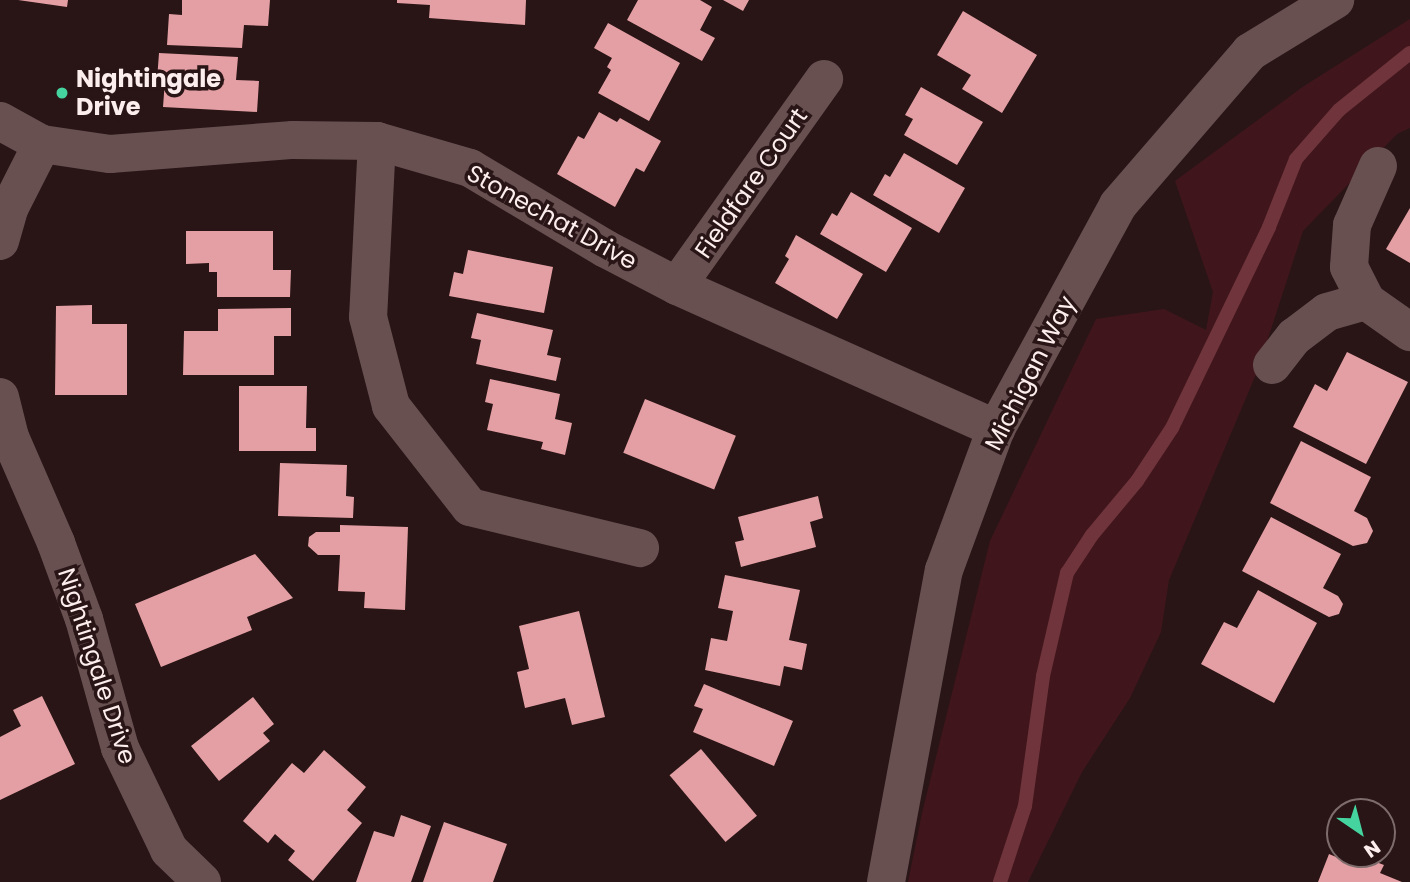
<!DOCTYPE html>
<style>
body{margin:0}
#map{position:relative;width:1410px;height:882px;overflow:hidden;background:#291516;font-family:Poppins,sans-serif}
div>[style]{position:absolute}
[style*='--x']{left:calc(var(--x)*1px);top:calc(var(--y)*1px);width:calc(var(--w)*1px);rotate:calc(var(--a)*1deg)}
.green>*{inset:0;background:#40161c}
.stream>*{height:14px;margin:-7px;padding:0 7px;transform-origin:7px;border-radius:7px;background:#70353c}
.building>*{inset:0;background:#e49fa4;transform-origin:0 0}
.street>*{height:38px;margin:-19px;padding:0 19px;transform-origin:19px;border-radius:19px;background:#685051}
.secondary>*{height:38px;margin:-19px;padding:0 19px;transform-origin:19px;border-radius:19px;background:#685051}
.dots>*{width:19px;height:19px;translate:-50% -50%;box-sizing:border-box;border:4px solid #291516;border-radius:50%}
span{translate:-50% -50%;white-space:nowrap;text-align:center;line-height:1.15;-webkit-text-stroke:7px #291516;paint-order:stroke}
.poi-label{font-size:24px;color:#fdeeee;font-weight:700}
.left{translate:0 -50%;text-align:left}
.street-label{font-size:24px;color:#fdeeee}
.north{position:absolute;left:1326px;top:798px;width:70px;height:70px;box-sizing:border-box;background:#291516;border:2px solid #7e6c6c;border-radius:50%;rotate:145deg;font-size:19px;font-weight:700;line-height:28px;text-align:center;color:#fdeeee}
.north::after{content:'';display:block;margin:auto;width:24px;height:32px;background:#45d49f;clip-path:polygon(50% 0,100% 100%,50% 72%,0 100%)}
</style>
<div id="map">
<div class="green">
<div style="clip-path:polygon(1410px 19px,1410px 128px,1397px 134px,1303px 231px,1257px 372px,1169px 580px,1161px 632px,1130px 698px,1082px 772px,1028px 882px,908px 882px,922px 813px,990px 541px,1096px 319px,1164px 309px,1206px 330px,1213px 292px,1175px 181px,1304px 86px)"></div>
</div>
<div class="stream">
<div style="--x:1000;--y:882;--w:80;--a:-71.8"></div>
<div style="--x:1025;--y:806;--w:131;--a:-82.1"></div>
<div style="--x:1043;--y:676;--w:106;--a:-76.9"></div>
<div style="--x:1067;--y:573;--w:45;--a:-56.7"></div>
<div style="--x:1092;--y:535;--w:70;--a:-50.2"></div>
<div style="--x:1137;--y:481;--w:64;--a:-56.6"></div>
<div style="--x:1172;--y:428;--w:223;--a:-64.2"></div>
<div style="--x:1269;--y:227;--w:73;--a:-68.3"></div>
<div style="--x:1296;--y:159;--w:65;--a:-48.7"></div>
<div style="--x:1339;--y:110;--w:91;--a:-38.8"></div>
</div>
<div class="building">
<div style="clip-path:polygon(18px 0,68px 0,67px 7px)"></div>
<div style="clip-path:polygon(182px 0,270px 0,268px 26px,244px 25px,242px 48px,167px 45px,169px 14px,182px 15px)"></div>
<div style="clip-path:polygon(397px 0,526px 0,525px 25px,429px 18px,430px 5px,397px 3px)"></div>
<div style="clip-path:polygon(638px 0,700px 0,712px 7px,700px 30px,715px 38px,702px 61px,627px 20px)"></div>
<div style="clip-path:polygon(723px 0,749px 0,743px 11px)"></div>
<div style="clip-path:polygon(963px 11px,1037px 55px,1002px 113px,962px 89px,971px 75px,937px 55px)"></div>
<div style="clip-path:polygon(608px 23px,680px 63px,649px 121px,598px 93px,611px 70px,607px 67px,612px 58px,594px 48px)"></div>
<div style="clip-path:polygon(159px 53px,238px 57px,236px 80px,259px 81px,257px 112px,163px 107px,165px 80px,157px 80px)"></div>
<div style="clip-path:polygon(921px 87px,983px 122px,957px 165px,904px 135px,913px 119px,905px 115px)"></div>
<div style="clip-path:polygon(599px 112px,617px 122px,620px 118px,661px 141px,644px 172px,636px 168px,615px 207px,557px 174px,578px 136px,584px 139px)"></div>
<div style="clip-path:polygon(904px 153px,965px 188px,939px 233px,873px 195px,885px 174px,890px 177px)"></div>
<div style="clip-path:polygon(851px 192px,912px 228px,886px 272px,820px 234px,832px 213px,837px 216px)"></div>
<div style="clip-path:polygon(1410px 208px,1410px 263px,1386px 249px)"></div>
<div style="clip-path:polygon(186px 231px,273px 231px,273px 270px,291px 270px,290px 297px,217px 297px,217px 272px,209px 272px,209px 263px,186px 264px)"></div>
<div style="clip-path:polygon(796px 235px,863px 274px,837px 319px,775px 283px,789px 259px,785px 256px)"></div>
<div style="clip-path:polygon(468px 250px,553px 267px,544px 313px,449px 296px,454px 272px,463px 274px)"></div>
<div style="clip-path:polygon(92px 305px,92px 324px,127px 324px,127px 395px,55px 395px,56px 306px)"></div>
<div style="clip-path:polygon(291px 308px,291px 336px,274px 336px,274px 375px,183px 375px,184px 331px,218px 331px,218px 309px)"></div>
<div style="clip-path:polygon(477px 313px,553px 330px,547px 355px,561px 358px,556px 381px,476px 364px,481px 340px,471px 338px)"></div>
<div style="clip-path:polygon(1347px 352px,1408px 382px,1366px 464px,1293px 427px,1315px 384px,1327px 391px)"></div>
<div style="clip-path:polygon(490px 379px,560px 394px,555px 419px,572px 423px,565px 455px,541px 449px,543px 442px,487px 430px,493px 404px,485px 402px)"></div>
<div style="clip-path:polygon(239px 386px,307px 386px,306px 428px,316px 428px,316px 451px,239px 451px)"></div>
<div style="left:645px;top:399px;width:98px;height:58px;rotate:22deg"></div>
<div style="clip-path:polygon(1301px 441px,1371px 477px,1354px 511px,1367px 518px,1373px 531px,1367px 543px,1353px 546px,1270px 503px)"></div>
<div style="clip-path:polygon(280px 463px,347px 465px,346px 496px,354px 497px,353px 518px,278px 516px)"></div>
<div style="clip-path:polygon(818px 496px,823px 518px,810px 522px,816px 547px,741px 567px,735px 542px,744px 540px,738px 517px)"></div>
<div style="clip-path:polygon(1271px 517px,1341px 554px,1323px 588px,1338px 596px,1343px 604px,1339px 614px,1329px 617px,1242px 571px)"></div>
<div style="clip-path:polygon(340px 525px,408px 527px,405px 610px,364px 608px,365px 592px,338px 591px,340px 555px,318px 555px,308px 546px,309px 537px,316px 532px,340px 532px)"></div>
<div style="clip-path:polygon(255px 554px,293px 598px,247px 617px,252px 630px,161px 667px,135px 604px)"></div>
<div style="clip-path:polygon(725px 575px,800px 590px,789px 640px,807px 644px,802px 670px,784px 666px,780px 686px,705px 670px,711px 638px,727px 641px,733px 611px,718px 608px)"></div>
<div style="clip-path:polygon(1258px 590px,1317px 623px,1274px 703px,1201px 664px,1224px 622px,1237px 628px)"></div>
<div style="clip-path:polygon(579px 611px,605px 717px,572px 725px,565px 698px,525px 708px,517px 672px,529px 669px,519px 626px)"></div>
<div style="clip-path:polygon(704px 684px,793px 721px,774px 766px,693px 732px,703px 709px,694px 706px)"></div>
<div style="clip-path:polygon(42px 696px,75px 764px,0 800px,0 737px,21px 726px,13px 710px)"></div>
<div style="clip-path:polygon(253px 697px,274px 724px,263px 733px,270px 741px,219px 781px,191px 746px)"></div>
<div style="left:701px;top:749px;width:87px;height:41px;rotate:50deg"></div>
<div style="clip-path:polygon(324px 750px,366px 787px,347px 810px,362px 823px,313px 881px,288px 860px,295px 851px,285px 843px,275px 834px,268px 843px,243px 821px,292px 763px,304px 773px)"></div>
<div style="clip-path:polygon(401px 815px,431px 826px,411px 882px,356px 882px,374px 831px,394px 837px)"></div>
<div style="clip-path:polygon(444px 822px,507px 844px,493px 882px,423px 882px)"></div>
<div style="clip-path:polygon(1329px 854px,1341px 859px,1343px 854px,1355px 854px,1384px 865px,1380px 873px,1402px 882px,1318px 882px)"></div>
</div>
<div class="street">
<div style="--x:0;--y:121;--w:48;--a:28.7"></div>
<div style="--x:42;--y:144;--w:69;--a:8.4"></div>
<div style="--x:110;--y:154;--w:184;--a:-4.4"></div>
<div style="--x:293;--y:140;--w:84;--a:0.7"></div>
<div style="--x:377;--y:141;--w:97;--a:16.2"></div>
<div style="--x:470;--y:168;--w:158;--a:30.8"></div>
<div style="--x:606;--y:249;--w:80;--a:27.5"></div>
<div style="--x:677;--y:286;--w:350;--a:24.1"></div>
<div style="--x:377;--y:141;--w:176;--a:92.9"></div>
<div style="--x:368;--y:317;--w:92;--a:75.5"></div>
<div style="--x:391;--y:406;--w:128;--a:52"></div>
<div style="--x:470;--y:507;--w:175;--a:13.6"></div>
<div style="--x:1378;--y:166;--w:64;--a:113.8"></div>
<div style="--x:1352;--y:225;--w:42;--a:94.1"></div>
<div style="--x:1349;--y:267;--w:38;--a:63"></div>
<div style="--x:1366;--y:301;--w:54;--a:35.2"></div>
<div style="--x:0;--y:241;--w:35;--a:-74"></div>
<div style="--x:10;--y:207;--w:71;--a:-63.1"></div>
<div style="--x:677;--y:286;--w:254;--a:-54.6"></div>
<div style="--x:1272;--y:365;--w:36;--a:-52"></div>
<div style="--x:1294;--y:337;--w:41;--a:-37.1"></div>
<div style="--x:1327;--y:312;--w:41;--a:-15.8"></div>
<div style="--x:0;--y:397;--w:41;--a:76"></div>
<div style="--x:10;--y:437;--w:116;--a:66.5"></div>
<div style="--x:56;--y:543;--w:81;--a:69.8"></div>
<div style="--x:84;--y:619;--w:134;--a:74.4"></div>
<div style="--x:120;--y:748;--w:113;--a:64.3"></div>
<div style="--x:169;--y:850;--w:46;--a:44.1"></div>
</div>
<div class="secondary">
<div style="--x:886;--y:882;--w:317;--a:-79.5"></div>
<div style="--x:944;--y:570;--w:150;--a:-69.8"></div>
<div style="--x:996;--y:429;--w:255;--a:-61.4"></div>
<div style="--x:1118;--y:205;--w:202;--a:-49.2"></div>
<div style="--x:1250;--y:52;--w:100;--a:-31.5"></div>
</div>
<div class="dots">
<div style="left:62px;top:93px;background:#45d49f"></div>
</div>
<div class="poi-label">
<span class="left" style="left:76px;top:93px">Nightingale<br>Drive</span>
</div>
<div class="street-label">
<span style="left:751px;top:183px;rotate:-55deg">Fieldfare Court</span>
<span style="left:552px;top:217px;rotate:29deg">Stonechat Drive</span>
<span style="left:1030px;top:373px;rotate:-63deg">Michigan Way</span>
<span style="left:97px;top:666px;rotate:72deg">Nightingale Drive</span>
</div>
<div class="north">N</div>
</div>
